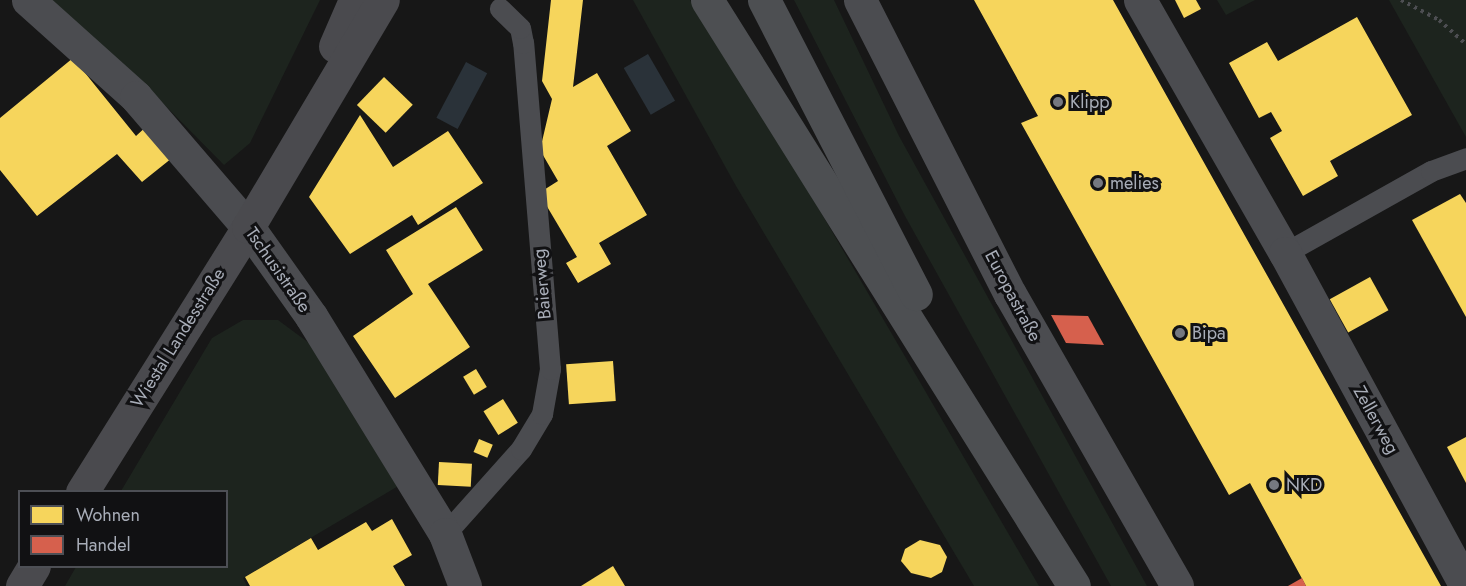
<!DOCTYPE html>
<meta charset="utf-8">
<style>
body{margin:0}
#map{position:relative;width:1466px;height:586px;overflow:hidden;background:#171717;font-family:Jost,sans-serif}
div>[style]{position:absolute}
[style*='--x']{left:calc(var(--x)*1px);top:calc(var(--y)*1px);width:calc(var(--w)*1px);rotate:calc(var(--a)*1deg)}
.green>*{inset:0;background:#1d241e}
.water>*{inset:0;background:#2a3239;transform-origin:0 0}
.homes>*{inset:0;background:#f6d55c;transform-origin:0 0}
.shops>*{inset:0;background:#d6604d}
.path>*{height:4px;margin-top:-2px;transform-origin:0;background:repeating-linear-gradient(90deg,#4d4e52 0 3px,transparent 0 7.5px)}
.lane>*{height:21px;margin:-10.5px;padding:0 10.5px;transform-origin:10.5px;border-radius:10.5px;background:#4b4c50}
.street>*{height:33px;margin:-16.5px;padding:0 16.5px;transform-origin:16.5px;border-radius:16.5px;background:#4b4c50}
.secondary>*{height:33px;margin:-16.5px;padding:0 16.5px;transform-origin:16.5px;border-radius:16.5px;background:#4a4a4e}
.primary>*{height:33px;margin:-16.5px;padding:0 16.5px;transform-origin:16.5px;border-radius:16.5px;background:#4d4f52}
.dots>*{width:16px;height:16px;translate:-50% -50%;box-sizing:border-box;border:3px solid #111113;border-radius:50%}
span{translate:-50% -50%;white-space:nowrap;text-align:center;line-height:1.15;-webkit-text-stroke:6px #111113;paint-order:stroke}
.poi-label{font-size:18px;color:#a8adb8}
.left{translate:0 -50%;text-align:left}
.street-label{font-size:18px;color:#a8adb8}
.legend{position:absolute;left:18px;top:490px;width:210px;height:78px;box-sizing:border-box;background:#111113;border:2px solid #4d4f55;margin:0;padding:8px 10px;list-style:none;font-size:18px;color:#a8adb8}
.legend li{display:flex;align-items:center;gap:12px;height:30px}
.legend b{width:30px;border:2px solid #4d4f55}
</style>
<div id="map">
<div class="green">
<div style="clip-path:polygon(48px 0,320px 0,250px 143px,224px 165px,127px 67px)"></div>
<div style="clip-path:polygon(633px 0,690px 0,788px 156px,1039px 586px,974px 586px,736px 186px)"></div>
<div style="clip-path:polygon(794px 0,834px 0,899px 136px,1147px 586px,1111px 586px,905px 216px)"></div>
<div style="clip-path:polygon(1217px 0,1255px 0,1226px 15px)"></div>
<div style="clip-path:polygon(1389px 0,1466px 0,1466px 137px)"></div>
<div style="clip-path:polygon(243px 320px,278px 320px,309px 343px,400px 485px,243px 578px,247px 586px,65px 586px,76px 567px,226px 566px,226px 492px,121px 491px,212px 338px)"></div>
</div>
<div class="water">
<div style="left:648px;top:54px;width:54px;height:28px;rotate:60deg"></div>
<div style="left:466px;top:62px;width:24px;height:63px;rotate:28deg"></div>
</div>
<div class="homes">
<div style="clip-path:polygon(551px 0,583px 0,573px 87px,597px 73px,631px 131px,607px 146px,647px 215px,599px 243px,611px 264px,578px 283px,566px 263px,577px 257px,539px 193px,558px 181px,540px 150px,552px 99px,542px 81px)"></div>
<div style="clip-path:polygon(974px 0,1113px 0,1441px 586px,1306px 586px,1250px 483px,1229px 495px,1021px 123px,1038px 116px)"></div>
<div style="clip-path:polygon(1175px 0,1196px 0,1201px 9px,1184px 18px)"></div>
<div style="clip-path:polygon(1357px 17px,1412px 115px,1330px 161px,1338px 176px,1303px 196px,1270px 138px,1282px 131px,1271px 112px,1259px 118px,1229px 63px,1267px 42px,1278px 61px)"></div>
<div style="clip-path:polygon(73px 58px,136px 136px,149px 124px,177px 154px,142px 182px,117px 154px,37px 216px,0 170px,0 118px)"></div>
<div style="left:384px;top:77px;width:40px;height:39px;rotate:44deg"></div>
<div style="clip-path:polygon(360px 115px,393px 167px,448px 131px,483px 183px,418px 225px,412px 215px,350px 254px,309px 197px)"></div>
<div style="clip-path:polygon(1460px 194px,1466px 203px,1466px 317px,1412px 220px)"></div>
<div style="clip-path:polygon(456px 207px,483px 250px,428px 284px,470px 347px,395px 398px,353px 336px,413px 294px,386px 250px)"></div>
<div style="left:1370px;top:277px;width:38px;height:46px;rotate:61deg"></div>
<div style="left:613px;top:361px;width:40px;height:47px;rotate:86deg"></div>
<div style="left:476px;top:369px;width:21px;height:15px;rotate:59deg"></div>
<div style="left:503px;top:399px;width:28px;height:23px;rotate:58deg"></div>
<div style="clip-path:polygon(1466px 437px,1466px 483px,1447px 447px)"></div>
<div style="left:479px;top:439px;width:15px;height:14px;rotate:23deg"></div>
<div style="left:439px;top:462px;width:33px;height:23px;rotate:3deg"></div>
<div style="clip-path:polygon(392px 519px,412px 555px,393px 566px,405px 586px,250px 586px,245px 577px,311px 538px,318px 550px,366px 522px,372px 531px)"></div>
<div style="clip-path:polygon(920px 540px,940px 545px,947px 557px,942px 572px,931px 578px,911px 573px,901px 561px,905px 549px)"></div>
<div style="clip-path:polygon(613px 566px,625px 586px,581px 586px)"></div>
</div>
<div class="shops">
<div style="clip-path:polygon(1051px 315px,1088px 316px,1104px 345px,1066px 343px)"></div>
<div style="clip-path:polygon(1302px 578px,1306px 586px,1288px 586px)"></div>
</div>
<div class="path">
<div style="--x:1401;--y:0;--w:43;--a:27.8"></div>
<div style="--x:1439;--y:20;--w:36;--a:42"></div>
</div>
<div class="lane">
<div style="--x:1285;--y:253;--w:167;--a:-29.3"></div>
<div style="--x:1431;--y:171;--w:37;--a:-20"></div>
<div style="--x:445;--y:534;--w:114;--a:-48.2"></div>
<div style="--x:521;--y:449;--w:41;--a:-59"></div>
<div style="--x:542;--y:414;--w:46;--a:-79.9"></div>
<div style="--x:550;--y:369;--w:327;--a:-94.7"></div>
<div style="--x:523;--y:43;--w:15;--a:-101"></div>
<div style="--x:520;--y:28;--w:28;--a:-136"></div>
</div>
<div class="street">
<div style="--x:28;--y:0;--w:145;--a:41.9"></div>
<div style="--x:136;--y:97;--w:172;--a:49.3"></div>
<div style="--x:248;--y:227;--w:109;--a:54.7"></div>
<div style="--x:311;--y:316;--w:256;--a:58.4"></div>
<div style="--x:445;--y:534;--w:56;--a:69"></div>
<div style="--x:860;--y:0;--w:330;--a:63"></div>
<div style="--x:1010;--y:294;--w:336;--a:60.2"></div>
<div style="--x:1140;--y:0;--w:292;--a:60.2"></div>
<div style="--x:1285;--y:253;--w:379;--a:61.5"></div>
</div>
<div class="secondary">
<div style="--x:335;--y:46;--w:50;--a:-66.5"></div>
<div style="--x:82;--y:492;--w:313;--a:-57.9"></div>
<div style="--x:248;--y:227;--w:264;--a:-59.3"></div>
<div style="--x:22;--y:586;--w:23;--a:-59"></div>
</div>
<div class="primary">
<div style="--x:707;--y:0;--w:691;--a:57.94"></div>
<div style="--x:764;--y:0;--w:331;--a:62.7"></div>
</div>
<div class="dots">
<div style="left:1058px;top:102px;background:#757880"></div>
<div style="left:1098px;top:183px;background:#757880"></div>
<div style="left:1180px;top:333px;background:#757880"></div>
<div style="left:1274px;top:485px;background:#757880"></div>
</div>
<div class="poi-label">
<span class="left" style="left:1070px;top:102px">Klipp</span>
<span class="left" style="left:1110px;top:183px">melies</span>
<span class="left" style="left:1192px;top:333px">Bipa</span>
<span class="left" style="left:1286px;top:485px">NKD</span>
</div>
<div class="street-label">
<span style="left:278px;top:270px;rotate:55deg">Tschusistraße</span>
<span style="left:542px;top:284px;rotate:-95deg">Baierweg</span>
<span style="left:1013px;top:296px;rotate:62deg">Europastraße</span>
<span style="left:178px;top:338px;rotate:-58deg">Wiestal Landesstraße</span>
<span style="left:1376px;top:420px;rotate:61deg">Zellerweg</span>
</div>
<ul class="legend">
<li><b style="height:16px;background:#f6d55c"></b>Wohnen</li>
<li><b style="height:16px;background:#d6604d"></b>Handel</li>
</ul>
</div>
